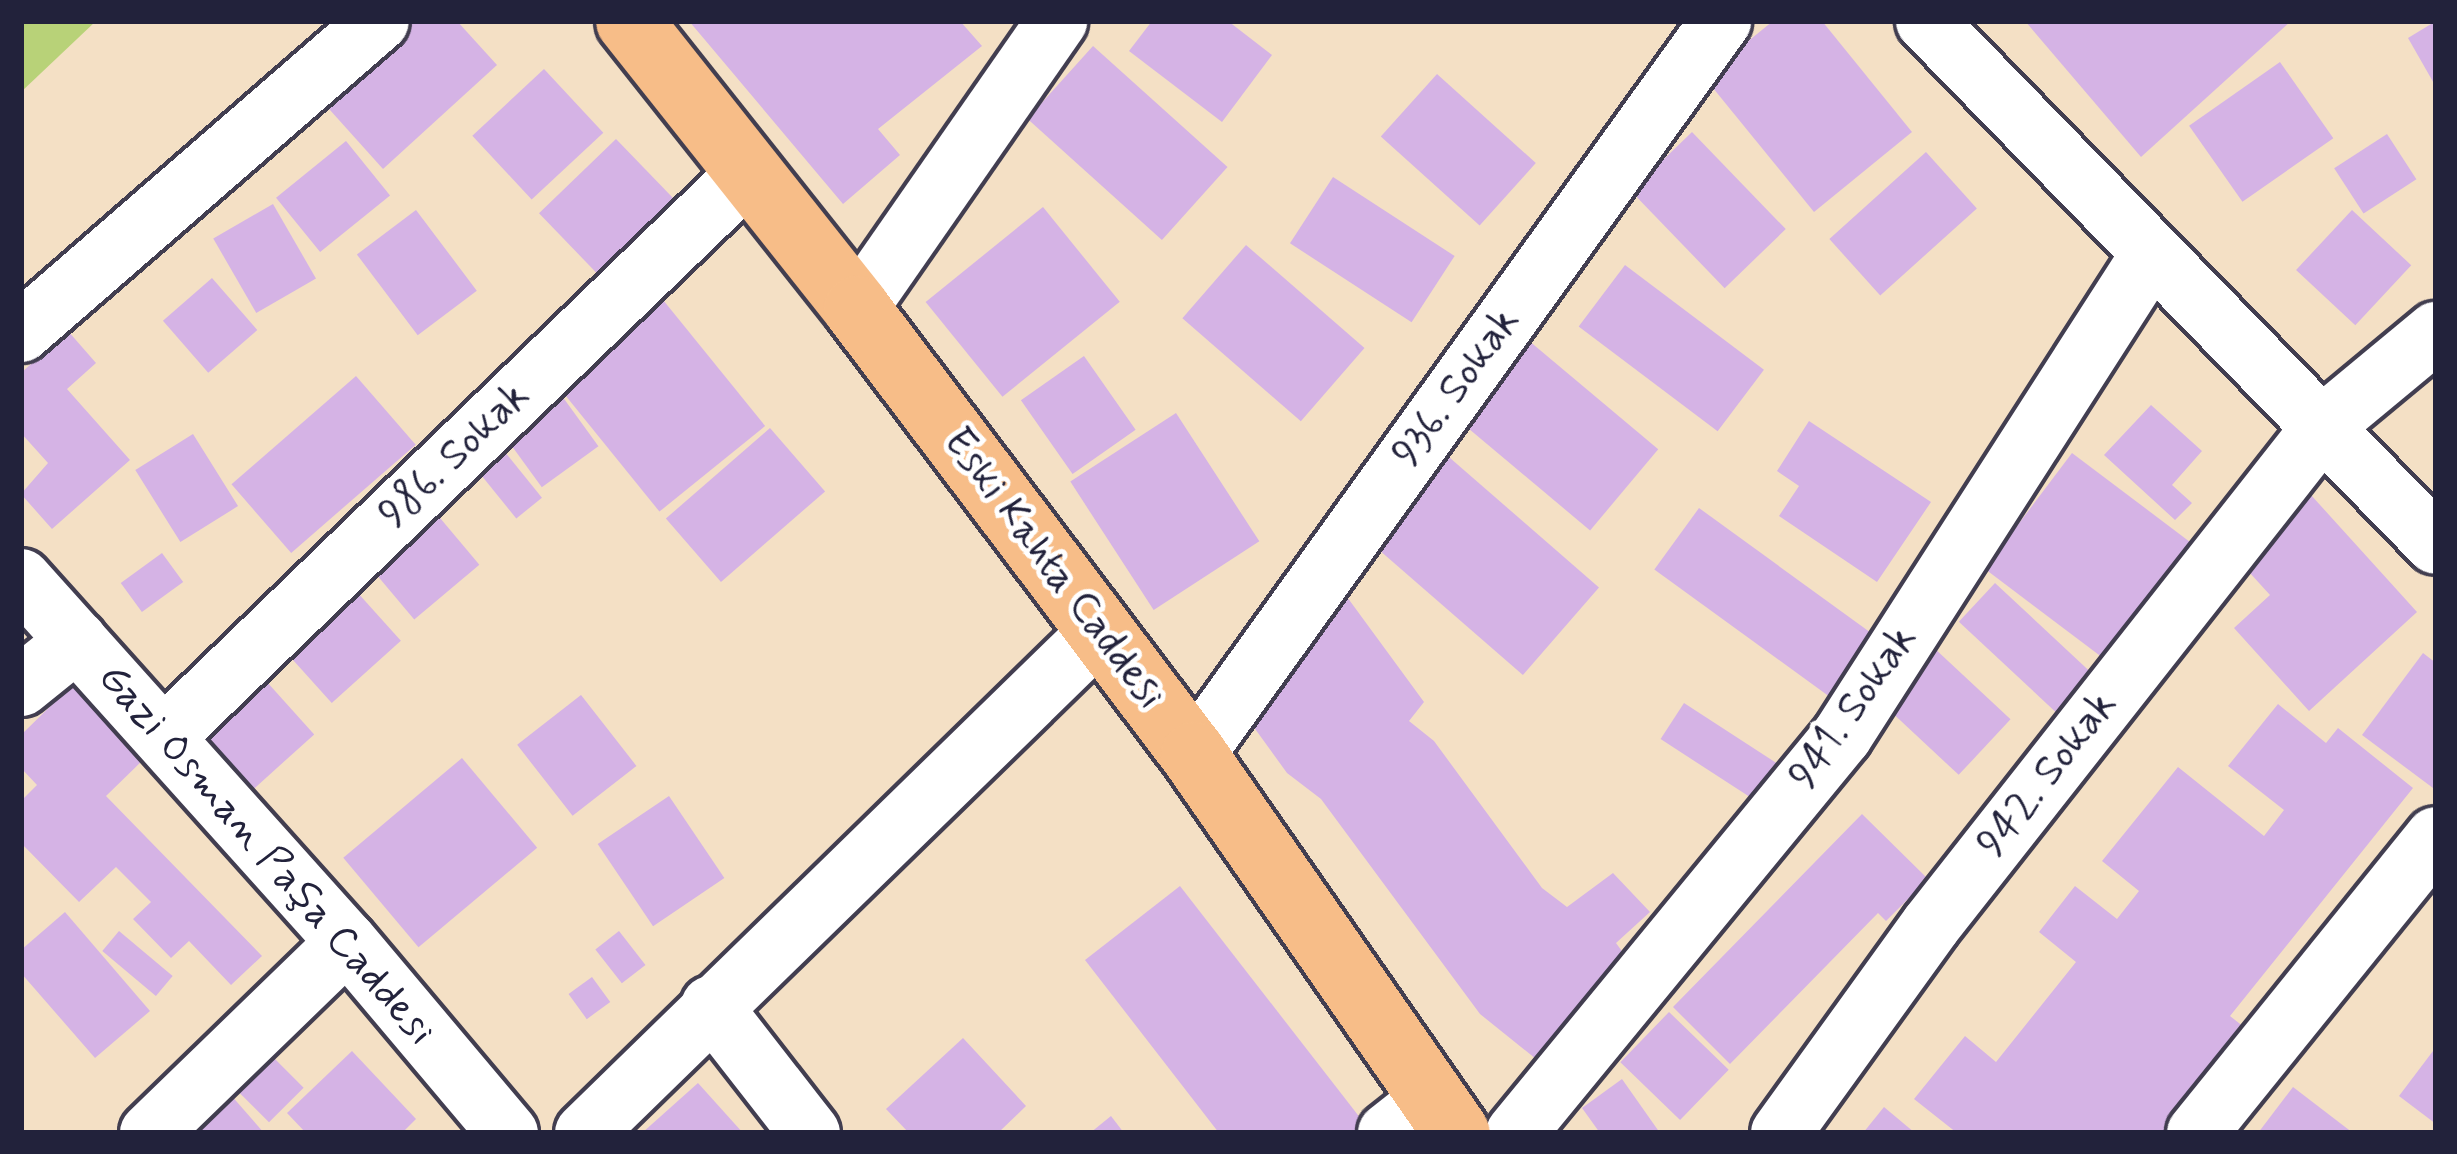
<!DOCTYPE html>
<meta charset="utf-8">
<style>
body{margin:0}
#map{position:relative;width:2457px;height:1154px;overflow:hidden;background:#f4e0c5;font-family:Mynerve,sans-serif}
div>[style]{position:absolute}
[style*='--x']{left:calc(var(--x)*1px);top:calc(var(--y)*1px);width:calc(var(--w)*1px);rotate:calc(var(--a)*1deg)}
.green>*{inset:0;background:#b8d278}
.building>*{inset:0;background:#d5b3e5;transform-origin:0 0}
.roads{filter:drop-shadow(3px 0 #423e50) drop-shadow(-3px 0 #423e50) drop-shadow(0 3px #423e50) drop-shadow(0 -3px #423e50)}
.minor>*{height:60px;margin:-30px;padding:0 30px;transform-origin:30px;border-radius:30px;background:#fff}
.major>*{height:66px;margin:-33px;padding:0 33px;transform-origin:33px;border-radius:33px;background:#f7bd88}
span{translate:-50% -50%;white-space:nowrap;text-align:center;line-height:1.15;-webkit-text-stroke:10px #fff;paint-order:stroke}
.street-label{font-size:42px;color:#22223b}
.frame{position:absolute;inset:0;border:24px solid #22223b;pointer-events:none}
</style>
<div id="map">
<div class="green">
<div style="clip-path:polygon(21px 21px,96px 21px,21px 92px)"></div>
</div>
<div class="building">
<div style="clip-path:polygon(390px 21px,457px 21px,497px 65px,383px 169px,312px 90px)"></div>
<div style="clip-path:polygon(689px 21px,960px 21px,982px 46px,878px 129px,900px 155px,843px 204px)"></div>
<div style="clip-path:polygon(1152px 21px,1228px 21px,1272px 55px,1222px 122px,1129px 51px)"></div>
<div style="clip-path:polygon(1773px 21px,1822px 21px,1912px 132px,1814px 212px,1704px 77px)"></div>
<div style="clip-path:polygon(2025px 21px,2291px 21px,2141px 157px)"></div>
<div style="clip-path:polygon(2436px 21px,2436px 87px,2408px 38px)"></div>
<div style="left:1093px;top:46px;width:181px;height:98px;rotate:42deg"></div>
<div style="left:2280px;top:62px;width:93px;height:111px;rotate:55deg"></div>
<div style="left:544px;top:69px;width:87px;height:98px;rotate:47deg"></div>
<div style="left:1437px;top:74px;width:133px;height:84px;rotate:42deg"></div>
<div style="left:1692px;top:132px;width:135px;height:85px;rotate:46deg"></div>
<div style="left:2387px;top:134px;width:54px;height:63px;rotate:57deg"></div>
<div style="left:616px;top:139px;width:96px;height:107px;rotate:46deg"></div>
<div style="left:346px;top:141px;width:70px;height:90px;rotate:51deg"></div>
<div style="left:1926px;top:152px;width:76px;height:130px;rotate:48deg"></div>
<div style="left:1333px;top:177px;width:145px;height:79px;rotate:33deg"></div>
<div style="left:273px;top:204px;width:86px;height:69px;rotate:60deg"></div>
<div style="left:1043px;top:207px;width:122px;height:151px;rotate:51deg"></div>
<div style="left:416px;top:210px;width:101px;height:74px;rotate:53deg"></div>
<div style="left:2352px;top:210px;width:81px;height:82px;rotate:43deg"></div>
<div style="left:1246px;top:245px;width:157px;height:97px;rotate:41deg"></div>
<div style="left:1625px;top:265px;width:174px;height:77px;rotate:37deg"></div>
<div style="left:212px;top:278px;width:69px;height:65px;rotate:49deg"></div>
<div style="left:655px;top:290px;width:175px;height:136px;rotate:51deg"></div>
<div style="clip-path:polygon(68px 331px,96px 363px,67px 389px,130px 460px,52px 529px,21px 494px,48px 463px,21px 433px,21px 373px)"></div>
<div style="left:1528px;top:340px;width:170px;height:106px;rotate:40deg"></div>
<div style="left:1084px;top:356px;width:90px;height:77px;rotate:55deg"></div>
<div style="left:356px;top:376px;width:91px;height:165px;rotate:49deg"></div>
<div style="left:562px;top:396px;width:62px;height:70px;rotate:54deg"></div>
<div style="clip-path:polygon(2151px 405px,2202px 451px,2172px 485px,2192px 503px,2175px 520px,2104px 455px)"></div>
<div style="left:1176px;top:413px;width:153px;height:126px;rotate:57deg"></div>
<div style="clip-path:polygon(1809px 421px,1931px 502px,1877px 582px,1779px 516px,1799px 486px,1777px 471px)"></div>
<div style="left:770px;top:428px;width:84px;height:138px;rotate:49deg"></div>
<div style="left:193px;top:434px;width:85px;height:68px;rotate:58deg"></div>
<div style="left:496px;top:441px;width:73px;height:33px;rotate:51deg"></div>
<div style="left:1442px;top:451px;width:208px;height:116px;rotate:41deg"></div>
<div style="left:2072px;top:453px;width:166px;height:145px;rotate:37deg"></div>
<div style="clip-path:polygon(2311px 495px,2417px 612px,2309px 711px,2234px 628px,2270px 595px,2239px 561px)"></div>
<div style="left:1699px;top:508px;width:226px;height:76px;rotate:36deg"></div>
<div style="left:435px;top:512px;width:69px;height:85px;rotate:50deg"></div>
<div style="left:162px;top:553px;width:36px;height:51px;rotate:54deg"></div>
<div style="left:348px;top:582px;width:79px;height:93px;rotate:48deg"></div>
<div style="left:1995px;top:583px;width:158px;height:53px;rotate:43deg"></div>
<div style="clip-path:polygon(1339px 586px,1424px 702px,1409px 721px,1434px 741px,1542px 888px,1567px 907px,1613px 873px,1650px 912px,1616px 943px,1624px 954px,1536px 1059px,1480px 1014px,1321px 799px,1287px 773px,1237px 704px)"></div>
<div style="left:1933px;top:647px;width:106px;height:76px;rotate:43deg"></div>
<div style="clip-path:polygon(2423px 653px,2436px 663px,2433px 788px,2362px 735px)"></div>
<div style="left:258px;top:672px;width:84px;height:91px;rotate:48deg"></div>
<div style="clip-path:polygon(72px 685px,144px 759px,106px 796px,262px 956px,231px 985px,189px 941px,171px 958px,133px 919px,151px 902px,116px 867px,79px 902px,21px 843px,21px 801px,37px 785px,21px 768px,21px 735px)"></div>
<div style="left:581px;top:695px;width:90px;height:81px;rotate:52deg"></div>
<div style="left:1684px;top:703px;width:118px;height:43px;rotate:33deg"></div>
<div style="clip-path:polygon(2278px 704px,2326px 743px,2338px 728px,2413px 788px,2230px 1016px,2259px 1039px,2185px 1133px,1957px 1133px,1914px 1099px,1965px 1036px,1996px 1062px,2076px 962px,2039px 932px,2075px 886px,2117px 919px,2139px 891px,2102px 861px,2178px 767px,2264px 836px,2284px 810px,2228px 766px)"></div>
<div style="left:462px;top:758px;width:117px;height:155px;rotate:50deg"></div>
<div style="left:669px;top:796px;width:99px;height:86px;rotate:56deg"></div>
<div style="clip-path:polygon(1862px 814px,1928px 879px,1886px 921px,1878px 913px,1730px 1064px,1673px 1007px)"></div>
<div style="clip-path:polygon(1180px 886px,1368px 1128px,1362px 1133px,1219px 1133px,1085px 960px)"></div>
<div style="clip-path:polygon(65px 912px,150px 1011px,95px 1058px,21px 973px,21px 950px)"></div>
<div style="left:119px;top:931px;width:70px;height:26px;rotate:40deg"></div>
<div style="left:619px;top:931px;width:43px;height:30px;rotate:52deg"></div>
<div style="left:592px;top:977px;width:31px;height:29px;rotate:54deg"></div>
<div style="left:1669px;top:1012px;width:83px;height:70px;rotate:44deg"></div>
<div style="clip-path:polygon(963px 1038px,1026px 1106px,998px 1133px,909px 1133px,886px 1109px)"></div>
<div style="clip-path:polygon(2436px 1047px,2436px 1124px,2399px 1096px)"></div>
<div style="clip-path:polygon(352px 1051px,416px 1119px,402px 1133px,306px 1133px,287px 1113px)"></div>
<div style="left:269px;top:1053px;width:49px;height:49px;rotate:45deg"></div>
<div style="clip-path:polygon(1622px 1079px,1660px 1133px,1600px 1133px,1582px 1108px)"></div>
<div style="clip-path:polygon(698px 1083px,743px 1133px,642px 1133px)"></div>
<div style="clip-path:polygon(2293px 1087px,2353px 1133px,2258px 1133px)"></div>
<div style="clip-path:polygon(230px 1094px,264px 1133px,185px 1133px)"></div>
<div style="clip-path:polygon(1884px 1107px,1915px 1133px,1863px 1133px)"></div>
<div style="clip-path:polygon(1111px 1116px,1124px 1133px,1090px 1133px)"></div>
</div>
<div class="roads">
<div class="minor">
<div style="--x:1926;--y:21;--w:730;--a:45.72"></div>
<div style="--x:857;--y:309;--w:351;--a:-55.2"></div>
<div style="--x:21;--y:332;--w:474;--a:-41"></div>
<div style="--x:21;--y:579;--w:488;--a:48.1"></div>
<div style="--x:347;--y:942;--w:250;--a:49.9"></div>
<div style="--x:21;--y:686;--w:72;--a:-38.8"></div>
<div style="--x:164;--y:737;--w:809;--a:-44"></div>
<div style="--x:1194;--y:755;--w:904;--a:-54.32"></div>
<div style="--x:711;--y:1006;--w:161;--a:52.1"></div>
<div style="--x:150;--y:1133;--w:274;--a:-44.1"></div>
<div style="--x:585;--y:1133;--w:719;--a:-44.27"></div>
<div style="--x:1388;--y:1133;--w:55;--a:-38.3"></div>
<div style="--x:1516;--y:1133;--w:514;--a:-50.61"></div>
<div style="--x:1842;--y:736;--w:574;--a:-57.31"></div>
<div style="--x:1781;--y:1133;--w:256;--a:-54.2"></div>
<div style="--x:1931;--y:925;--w:636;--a:-51.83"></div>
<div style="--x:2324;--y:425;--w:146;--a:-39.7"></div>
<div style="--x:2197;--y:1133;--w:380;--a:-51.1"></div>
</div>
<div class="major">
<div style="--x:629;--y:21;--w:367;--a:51.6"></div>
<div style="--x:857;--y:309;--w:559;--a:52.93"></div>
<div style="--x:1194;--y:755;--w:460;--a:55.2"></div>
</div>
</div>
<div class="street-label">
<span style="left:1457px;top:388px;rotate:-54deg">936. Sokak</span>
<span style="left:455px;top:456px;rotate:-44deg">986. Sokak</span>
<span style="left:1053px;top:569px;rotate:53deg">Eski Kahta Caddesi</span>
<span style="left:1854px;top:708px;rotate:-55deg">941. Sokak</span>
<span style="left:2048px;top:775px;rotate:-52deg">942. Sokak</span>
<span style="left:266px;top:855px;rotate:49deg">Gazi Osman Paşa Caddesi</span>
</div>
<div class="frame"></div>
</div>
